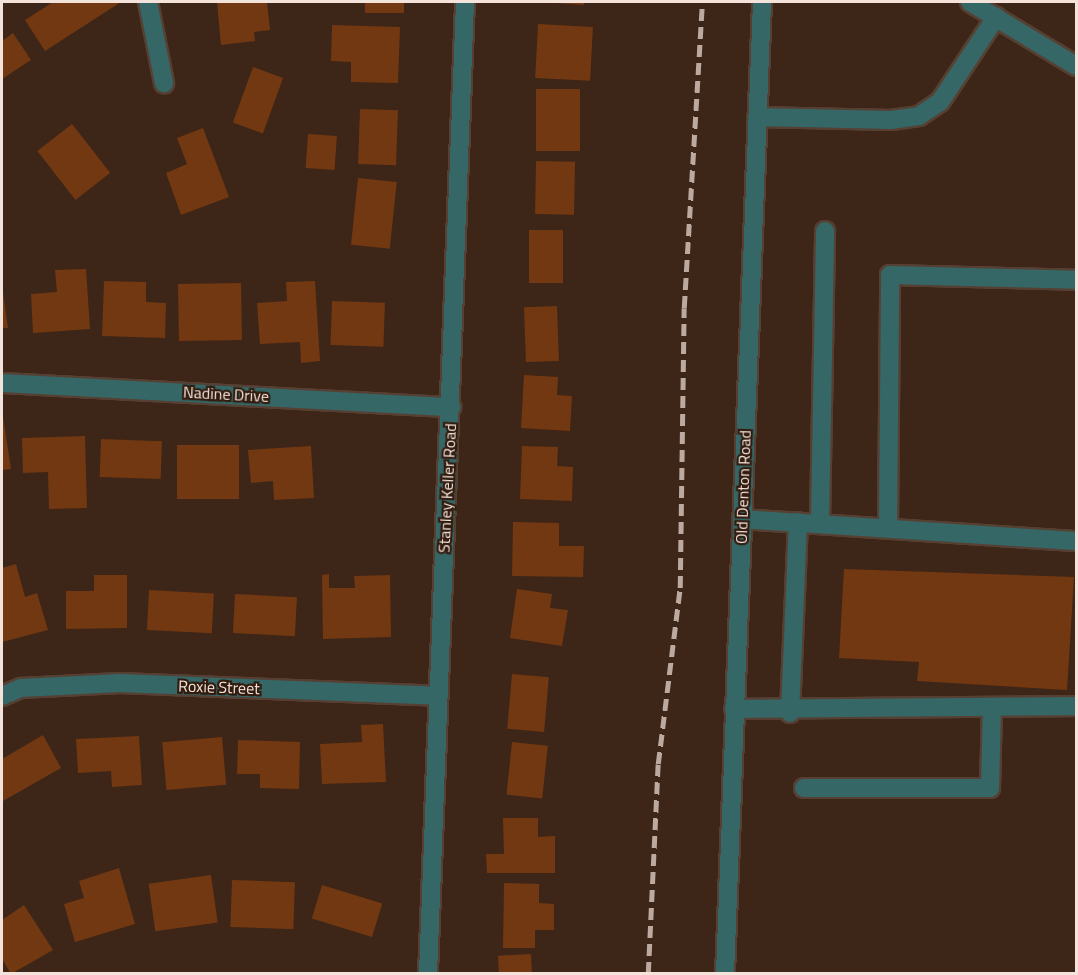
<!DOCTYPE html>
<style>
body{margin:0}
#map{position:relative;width:1078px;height:975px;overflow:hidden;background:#3d2518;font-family:"Titillium Web",sans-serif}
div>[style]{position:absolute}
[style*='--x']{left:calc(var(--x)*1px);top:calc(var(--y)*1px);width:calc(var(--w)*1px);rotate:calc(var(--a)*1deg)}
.building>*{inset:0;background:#723811;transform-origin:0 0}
.roads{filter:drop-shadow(2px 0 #564033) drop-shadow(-2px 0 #564033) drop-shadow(0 2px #564033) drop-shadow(0 -2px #564033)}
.minor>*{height:18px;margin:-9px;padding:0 9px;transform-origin:9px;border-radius:9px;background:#356767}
.rail>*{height:4.5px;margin-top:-2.25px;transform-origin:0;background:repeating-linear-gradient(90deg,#bca9a0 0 12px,transparent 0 18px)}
span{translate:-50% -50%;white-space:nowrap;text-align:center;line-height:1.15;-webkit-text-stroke:4.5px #321c0f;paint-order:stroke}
.street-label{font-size:16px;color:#f3e3db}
.frame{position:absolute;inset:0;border:3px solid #f3e3db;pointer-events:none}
</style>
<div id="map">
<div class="building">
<div style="clip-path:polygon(53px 2px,121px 2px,45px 51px,25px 20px)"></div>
<div style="clip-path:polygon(217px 2px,267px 2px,270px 30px,254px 32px,255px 41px,221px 45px)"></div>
<div style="left:365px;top:2px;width:39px;height:11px"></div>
<div style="clip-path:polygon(542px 2px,584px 2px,584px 5px)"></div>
<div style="left:538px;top:24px;width:55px;height:54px;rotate:3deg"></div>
<div style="clip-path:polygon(332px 25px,400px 27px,398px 83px,351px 82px,351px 62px,331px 61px)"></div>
<div style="clip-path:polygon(13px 33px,31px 60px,2px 79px,2px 41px)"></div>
<div style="left:253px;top:67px;width:32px;height:59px;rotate:20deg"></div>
<div style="left:536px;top:89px;width:44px;height:62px"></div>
<div style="left:360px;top:109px;width:38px;height:55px;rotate:2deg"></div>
<div style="left:72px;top:124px;width:62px;height:44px;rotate:52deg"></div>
<div style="clip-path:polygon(203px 128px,229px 197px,181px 215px,166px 173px,187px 164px,177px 138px)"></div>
<div style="left:308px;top:134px;width:29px;height:34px;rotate:4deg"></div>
<div style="left:536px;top:161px;width:39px;height:53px;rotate:1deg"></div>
<div style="left:358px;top:178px;width:39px;height:67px;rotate:6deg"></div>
<div style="left:529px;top:230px;width:34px;height:53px"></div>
<div style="clip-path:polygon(86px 269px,90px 329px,33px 333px,31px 294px,57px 292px,55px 270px)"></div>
<div style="clip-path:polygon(104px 281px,146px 282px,146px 302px,166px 303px,165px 338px,102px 336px)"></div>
<div style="clip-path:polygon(315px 281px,320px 361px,301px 363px,300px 342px,260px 344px,257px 303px,287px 301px,286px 282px)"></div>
<div style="left:241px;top:283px;width:57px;height:63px;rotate:89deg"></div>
<div style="clip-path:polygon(2px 285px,8px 328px,2px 328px)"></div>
<div style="left:332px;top:301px;width:53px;height:44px;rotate:2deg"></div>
<div style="left:557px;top:306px;width:55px;height:33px;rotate:88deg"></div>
<div style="clip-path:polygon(524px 375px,558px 377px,557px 395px,572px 396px,570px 431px,521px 428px)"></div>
<div style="clip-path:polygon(2px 410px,11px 469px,2px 470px)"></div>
<div style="clip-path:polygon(85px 436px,87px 508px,49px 509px,48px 472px,23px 473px,22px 438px)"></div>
<div style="left:101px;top:439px;width:61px;height:38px;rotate:2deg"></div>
<div style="left:177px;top:445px;width:62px;height:54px"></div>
<div style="clip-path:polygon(311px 446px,314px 498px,274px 500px,273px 481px,251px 483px,248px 450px)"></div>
<div style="clip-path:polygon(522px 446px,558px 447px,557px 466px,573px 467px,572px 501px,520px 499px)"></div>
<div style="clip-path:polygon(513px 522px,559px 523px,559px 546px,584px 546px,583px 577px,512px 576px)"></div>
<div style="clip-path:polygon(16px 564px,25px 597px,37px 593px,48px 630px,2px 642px,2px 568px)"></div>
<div style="clip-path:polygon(844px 569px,1074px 577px,1067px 690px,917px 681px,919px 662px,839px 658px)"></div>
<div style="clip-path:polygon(329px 574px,329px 588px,355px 588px,354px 576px,390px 575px,391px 637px,323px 639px,322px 575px)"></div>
<div style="clip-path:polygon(94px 575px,127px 575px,127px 628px,66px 629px,66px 591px,94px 591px)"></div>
<div style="clip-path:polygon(517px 589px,552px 594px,550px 608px,568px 610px,562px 646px,510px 638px)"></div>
<div style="left:149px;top:590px;width:65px;height:40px;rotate:3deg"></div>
<div style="left:235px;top:594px;width:62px;height:39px;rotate:3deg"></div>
<div style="left:512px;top:674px;width:37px;height:55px;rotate:5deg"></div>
<div style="clip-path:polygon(383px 724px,386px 782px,322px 784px,320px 744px,362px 742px,361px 725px)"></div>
<div style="clip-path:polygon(43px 735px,61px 768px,3px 801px,2px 759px)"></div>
<div style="clip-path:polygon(139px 736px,142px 785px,112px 787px,111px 771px,78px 773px,76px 739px)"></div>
<div style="left:222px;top:737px;width:48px;height:60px;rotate:85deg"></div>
<div style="clip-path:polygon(238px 740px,300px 742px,299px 789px,260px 788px,260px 774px,237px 774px)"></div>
<div style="left:512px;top:742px;width:36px;height:53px;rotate:6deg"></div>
<div style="clip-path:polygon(503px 818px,538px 818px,538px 837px,555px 836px,555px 873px,487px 873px,486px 854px,504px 854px)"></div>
<div style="clip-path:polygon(119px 868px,135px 924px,75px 942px,64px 904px,84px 898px,79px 881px)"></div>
<div style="left:211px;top:875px;width:48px;height:63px;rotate:82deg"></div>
<div style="left:232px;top:880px;width:63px;height:47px;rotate:2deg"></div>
<div style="clip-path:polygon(504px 883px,539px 884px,539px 903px,554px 904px,554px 930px,535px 930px,535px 948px,503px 948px)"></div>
<div style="left:322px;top:885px;width:63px;height:35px;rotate:17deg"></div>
<div style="clip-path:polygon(24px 905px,53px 950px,11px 974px,2px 959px,2px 920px)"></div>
<div style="left:531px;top:954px;width:20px;height:33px;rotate:87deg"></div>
</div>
<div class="roads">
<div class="minor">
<div style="--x:148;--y:2;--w:83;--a:78.8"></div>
<div style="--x:970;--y:2;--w:124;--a:31.1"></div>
<div style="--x:757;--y:117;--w:134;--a:1.3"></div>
<div style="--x:891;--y:120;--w:28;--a:-8"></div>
<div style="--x:919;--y:116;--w:25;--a:-34"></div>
<div style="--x:940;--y:102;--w:102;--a:-56.6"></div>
<div style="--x:2;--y:383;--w:450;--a:3.1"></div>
<div style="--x:742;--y:519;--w:335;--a:3.8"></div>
<div style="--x:820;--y:523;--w:292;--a:-89"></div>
<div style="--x:888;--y:525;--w:250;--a:-89.5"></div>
<div style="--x:890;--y:275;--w:186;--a:1.5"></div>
<div style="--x:2;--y:696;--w:21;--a:-23"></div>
<div style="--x:21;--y:688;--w:99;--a:-2.9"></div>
<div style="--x:120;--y:683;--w:318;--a:2.3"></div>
<div style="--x:734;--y:709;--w:342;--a:-0.5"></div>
<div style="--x:790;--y:713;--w:191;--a:-87.6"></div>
<div style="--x:804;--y:788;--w:186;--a:0"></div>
<div style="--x:990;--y:788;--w:80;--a:-88.6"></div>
<div style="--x:428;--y:974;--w:973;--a:-87.82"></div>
<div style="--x:725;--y:974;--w:973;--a:-87.82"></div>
</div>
</div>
<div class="rail">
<div style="--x:648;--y:974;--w:210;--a:-87.3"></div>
<div style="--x:658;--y:764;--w:177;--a:-82.9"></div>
<div style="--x:680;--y:588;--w:280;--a:-89.2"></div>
<div style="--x:684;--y:308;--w:307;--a:-86.6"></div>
</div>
<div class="street-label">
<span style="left:226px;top:394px;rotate:3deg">Nadine Drive</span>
<span style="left:743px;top:487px;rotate:-88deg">Old Denton Road</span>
<span style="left:447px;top:488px;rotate:-87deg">Stanley Keller Road</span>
<span style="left:219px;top:687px;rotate:2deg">Roxie Street</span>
</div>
<div class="frame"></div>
</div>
